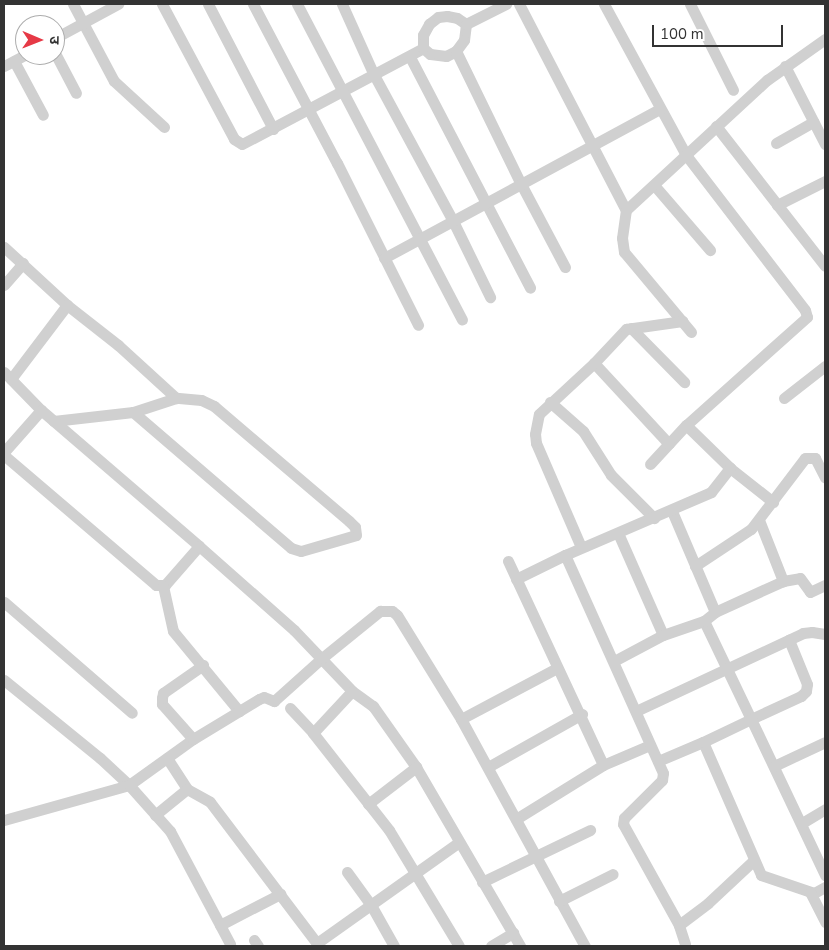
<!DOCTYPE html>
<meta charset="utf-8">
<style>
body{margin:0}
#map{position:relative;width:829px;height:950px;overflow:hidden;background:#fff;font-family:"Nunito Sans","Noto Sans Devanagari",sans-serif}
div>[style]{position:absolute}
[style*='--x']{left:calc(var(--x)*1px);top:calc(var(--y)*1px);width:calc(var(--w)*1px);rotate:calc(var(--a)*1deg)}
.minor>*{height:11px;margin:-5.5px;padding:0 5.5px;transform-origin:5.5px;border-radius:5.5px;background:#d0d0d0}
span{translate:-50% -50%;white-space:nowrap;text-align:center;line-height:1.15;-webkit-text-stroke:5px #fff;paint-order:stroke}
.frame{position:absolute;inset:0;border:5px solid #333;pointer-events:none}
.north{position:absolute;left:15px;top:15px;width:50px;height:50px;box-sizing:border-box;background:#fff;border:1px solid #adadad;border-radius:50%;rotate:91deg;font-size:14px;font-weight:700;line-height:20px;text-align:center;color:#333}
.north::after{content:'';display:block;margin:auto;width:18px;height:22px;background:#e63946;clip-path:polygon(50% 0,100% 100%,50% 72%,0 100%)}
.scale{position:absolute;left:652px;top:25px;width:131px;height:22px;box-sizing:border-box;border:2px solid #333;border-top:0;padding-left:6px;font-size:15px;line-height:18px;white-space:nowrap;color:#333;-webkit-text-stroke:4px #fff;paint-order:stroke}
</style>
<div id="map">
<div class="minor">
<div style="--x:73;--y:4;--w:87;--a:62"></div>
<div style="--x:114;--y:81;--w:68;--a:42.6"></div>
<div style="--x:162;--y:4;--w:153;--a:61.9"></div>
<div style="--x:234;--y:139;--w:9;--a:32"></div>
<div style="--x:242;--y:144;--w:205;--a:-27.9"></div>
<div style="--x:208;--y:4;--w:141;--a:62.5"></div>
<div style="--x:253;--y:4;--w:180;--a:62.2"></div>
<div style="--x:337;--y:163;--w:181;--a:63.4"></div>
<div style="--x:297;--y:4;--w:356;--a:62.4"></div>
<div style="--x:342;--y:4;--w:76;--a:65.8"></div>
<div style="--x:373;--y:73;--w:166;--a:61.6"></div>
<div style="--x:452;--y:219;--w:87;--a:64"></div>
<div style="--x:519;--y:4;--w:232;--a:62.6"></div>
<div style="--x:604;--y:4;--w:172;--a:61.5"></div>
<div style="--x:686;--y:155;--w:195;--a:52.5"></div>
<div style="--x:805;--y:310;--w:7;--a:74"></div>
<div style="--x:807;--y:317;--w:162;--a:138.2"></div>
<div style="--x:686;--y:425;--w:53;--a:132.7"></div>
<div style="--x:690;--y:4;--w:96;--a:63.4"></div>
<div style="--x:447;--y:16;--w:10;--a:11"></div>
<div style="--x:457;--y:18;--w:11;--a:34"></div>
<div style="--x:466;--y:24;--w:16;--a:97"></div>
<div style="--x:464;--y:40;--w:14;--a:126"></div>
<div style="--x:456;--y:51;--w:11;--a:153"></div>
<div style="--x:446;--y:56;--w:16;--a:-173"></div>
<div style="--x:430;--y:54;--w:9;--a:-139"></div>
<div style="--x:423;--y:48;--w:13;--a:-90"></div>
<div style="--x:423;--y:35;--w:13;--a:-61"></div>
<div style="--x:429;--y:24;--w:11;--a:-38"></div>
<div style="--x:438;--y:17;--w:9;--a:-6"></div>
<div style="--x:466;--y:24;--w:45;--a:-26.6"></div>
<div style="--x:55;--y:38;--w:72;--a:-28.4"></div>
<div style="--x:456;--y:51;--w:148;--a:64"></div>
<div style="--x:521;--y:184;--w:94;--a:62.1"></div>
<div style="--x:55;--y:53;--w:45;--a:62.3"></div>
<div style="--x:410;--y:57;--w:260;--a:62.5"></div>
<div style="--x:14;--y:61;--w:61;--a:61.8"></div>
<div style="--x:4;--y:66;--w:24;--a:-28"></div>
<div style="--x:785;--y:66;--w:88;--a:62.9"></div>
<div style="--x:716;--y:126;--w:177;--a:52.1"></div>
<div style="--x:776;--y:143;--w:43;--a:-29.6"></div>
<div style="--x:654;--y:185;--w:86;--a:49.3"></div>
<div style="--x:777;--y:205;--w:54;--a:-26.6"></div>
<div style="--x:4;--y:247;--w:86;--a:42.6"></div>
<div style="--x:67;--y:305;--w:65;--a:38.1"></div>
<div style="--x:118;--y:345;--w:79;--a:42.4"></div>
<div style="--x:176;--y:398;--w:45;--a:162"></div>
<div style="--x:133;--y:412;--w:80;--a:173.5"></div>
<div style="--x:384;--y:258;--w:313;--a:-28.4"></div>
<div style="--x:4;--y:285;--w:29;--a:-49"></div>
<div style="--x:631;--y:328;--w:76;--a:45.5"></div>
<div style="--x:691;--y:332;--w:104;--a:-129.9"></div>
<div style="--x:624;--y:252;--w:14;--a:-98"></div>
<div style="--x:622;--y:238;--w:28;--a:-82"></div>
<div style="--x:626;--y:210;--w:192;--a:-42.7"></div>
<div style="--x:767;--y:80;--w:71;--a:-35.3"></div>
<div style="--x:594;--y:363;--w:110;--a:47.2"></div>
<div style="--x:4;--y:372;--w:53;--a:45.8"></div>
<div style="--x:41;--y:410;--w:208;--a:40.7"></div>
<div style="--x:199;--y:546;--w:52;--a:131.1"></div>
<div style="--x:165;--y:585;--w:9;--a:180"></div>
<div style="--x:156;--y:585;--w:200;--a:-139.5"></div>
<div style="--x:11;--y:379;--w:93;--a:-52.9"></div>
<div style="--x:784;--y:398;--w:52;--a:-38"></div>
<div style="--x:550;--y:402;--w:44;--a:41.3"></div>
<div style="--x:583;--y:431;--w:52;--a:57.5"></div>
<div style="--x:611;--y:475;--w:61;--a:45"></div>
<div style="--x:133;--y:412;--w:208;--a:40.7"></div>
<div style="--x:291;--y:548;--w:10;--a:17"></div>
<div style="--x:301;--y:551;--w:57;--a:-16.2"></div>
<div style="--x:356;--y:535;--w:8;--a:-97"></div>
<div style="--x:355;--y:527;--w:8;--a:-135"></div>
<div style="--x:349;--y:521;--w:177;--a:-139.6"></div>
<div style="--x:214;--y:406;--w:14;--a:-155"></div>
<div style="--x:201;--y:400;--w:25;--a:-175"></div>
<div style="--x:686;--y:425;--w:62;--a:44.3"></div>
<div style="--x:730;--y:468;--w:55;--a:38.3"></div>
<div style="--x:4;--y:452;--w:56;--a:-48.6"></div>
<div style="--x:759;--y:520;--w:66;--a:68.5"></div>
<div style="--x:618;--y:533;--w:111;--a:66.2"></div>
<div style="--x:199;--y:546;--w:127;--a:41.5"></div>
<div style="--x:294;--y:630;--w:84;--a:46.4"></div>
<div style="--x:352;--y:691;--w:26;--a:36"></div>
<div style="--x:373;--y:706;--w:75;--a:54.8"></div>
<div style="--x:416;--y:767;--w:207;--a:59.8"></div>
<div style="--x:581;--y:547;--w:113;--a:-113.4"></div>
<div style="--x:536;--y:443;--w:9;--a:-96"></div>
<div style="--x:535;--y:434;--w:20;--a:-79"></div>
<div style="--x:539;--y:414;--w:75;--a:-42.8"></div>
<div style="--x:594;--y:363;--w:47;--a:-46.7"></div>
<div style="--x:626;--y:329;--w:57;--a:-8.1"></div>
<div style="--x:508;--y:561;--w:225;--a:65"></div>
<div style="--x:695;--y:566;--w:67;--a:-33.5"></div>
<div style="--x:751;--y:529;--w:89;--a:-52.7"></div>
<div style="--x:805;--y:458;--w:10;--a:0"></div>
<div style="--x:815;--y:458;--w:22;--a:63"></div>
<div style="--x:516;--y:579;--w:55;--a:-26.1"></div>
<div style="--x:163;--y:586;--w:46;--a:77.5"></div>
<div style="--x:173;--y:631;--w:104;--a:50.5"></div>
<div style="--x:4;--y:602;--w:169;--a:40.9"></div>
<div style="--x:715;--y:612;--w:75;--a:-24.5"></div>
<div style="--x:783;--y:581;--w:17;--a:-10"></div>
<div style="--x:800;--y:578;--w:17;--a:54"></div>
<div style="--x:810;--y:592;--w:17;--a:-25"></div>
<div style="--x:704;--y:621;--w:109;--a:64.4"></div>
<div style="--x:751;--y:719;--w:55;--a:-24.7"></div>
<div style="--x:801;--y:696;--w:7;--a:-45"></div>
<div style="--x:806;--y:691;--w:7;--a:-82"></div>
<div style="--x:807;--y:684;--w:48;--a:-112.2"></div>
<div style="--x:614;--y:661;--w:55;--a:-28"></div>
<div style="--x:663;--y:635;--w:43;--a:-18.9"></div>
<div style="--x:704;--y:621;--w:14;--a:-39"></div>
<div style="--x:715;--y:612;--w:110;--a:-113.1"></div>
<div style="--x:4;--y:680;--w:124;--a:39.1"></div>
<div style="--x:100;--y:758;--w:40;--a:43"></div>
<div style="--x:129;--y:785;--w:62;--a:48.3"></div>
<div style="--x:170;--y:831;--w:128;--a:62"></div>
<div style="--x:290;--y:708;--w:34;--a:47"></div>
<div style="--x:313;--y:733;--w:123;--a:51.9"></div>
<div style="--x:389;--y:830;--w:135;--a:58.9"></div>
<div style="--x:636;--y:711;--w:184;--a:-25"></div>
<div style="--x:803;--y:633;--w:9;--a:-6"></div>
<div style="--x:812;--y:632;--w:13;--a:9"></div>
<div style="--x:461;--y:719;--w:109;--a:-28"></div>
<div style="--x:313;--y:733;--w:57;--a:-47.1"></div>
<div style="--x:193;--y:739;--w:47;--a:-131.5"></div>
<div style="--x:162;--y:704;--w:6;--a:-90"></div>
<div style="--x:162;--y:698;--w:5;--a:-79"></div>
<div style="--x:163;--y:693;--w:49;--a:-35"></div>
<div style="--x:703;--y:742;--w:145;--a:66.4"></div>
<div style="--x:761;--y:875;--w:56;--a:18.8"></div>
<div style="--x:814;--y:893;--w:13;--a:-29"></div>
<div style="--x:167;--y:758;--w:37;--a:57"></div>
<div style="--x:187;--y:789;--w:26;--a:29"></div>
<div style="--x:210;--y:802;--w:181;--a:52.9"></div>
<div style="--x:658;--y:761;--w:49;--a:-22.9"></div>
<div style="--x:703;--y:742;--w:53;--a:-25.6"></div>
<div style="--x:751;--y:719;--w:173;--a:64.6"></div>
<div style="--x:774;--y:766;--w:56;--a:-25.2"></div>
<div style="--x:488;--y:767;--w:108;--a:-29.4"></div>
<div style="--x:368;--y:804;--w:61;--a:-37.6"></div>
<div style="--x:155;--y:815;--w:41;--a:-39.1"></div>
<div style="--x:516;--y:819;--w:102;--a:-31.8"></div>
<div style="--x:603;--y:765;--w:51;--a:-23.1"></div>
<div style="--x:4;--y:820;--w:130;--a:-15.6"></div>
<div style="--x:129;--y:785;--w:79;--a:-35.7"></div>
<div style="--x:193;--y:739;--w:77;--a:-31.2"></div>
<div style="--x:259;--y:699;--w:5;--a:-22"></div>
<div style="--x:264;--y:697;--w:11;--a:22"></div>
<div style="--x:274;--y:701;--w:64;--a:-41.9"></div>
<div style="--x:322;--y:658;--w:75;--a:-39"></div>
<div style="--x:380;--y:611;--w:12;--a:0"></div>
<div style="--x:392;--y:611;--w:6;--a:39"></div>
<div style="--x:397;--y:615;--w:122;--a:58.4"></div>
<div style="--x:461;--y:719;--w:259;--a:61.4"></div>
<div style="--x:802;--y:823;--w:27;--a:-31"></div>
<div style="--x:347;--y:872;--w:41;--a:54"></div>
<div style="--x:371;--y:905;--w:47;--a:60.7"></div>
<div style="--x:482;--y:882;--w:120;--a:-25.7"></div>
<div style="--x:810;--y:892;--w:34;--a:63"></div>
<div style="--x:559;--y:901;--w:60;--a:-26.6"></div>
<div style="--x:220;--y:925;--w:68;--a:-27.3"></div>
<div style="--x:679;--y:925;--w:36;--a:-37"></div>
<div style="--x:708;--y:903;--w:63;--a:-43.1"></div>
<div style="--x:254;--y:940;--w:7;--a:56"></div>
<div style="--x:317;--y:943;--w:174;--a:-35.4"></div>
<div style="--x:685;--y:944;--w:20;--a:-108"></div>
<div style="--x:679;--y:925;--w:115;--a:-119"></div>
<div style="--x:623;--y:824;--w:6;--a:-81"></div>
<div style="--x:624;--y:818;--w:54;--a:-45"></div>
<div style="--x:662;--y:780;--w:7;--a:-82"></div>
<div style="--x:663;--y:773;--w:239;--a:-114.2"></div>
<div style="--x:565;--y:555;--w:159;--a:-23.3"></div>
<div style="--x:711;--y:492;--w:31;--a:-52"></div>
<div style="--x:491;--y:946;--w:26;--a:-31"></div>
</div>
<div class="frame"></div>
<div class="north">उ</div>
<div class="scale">100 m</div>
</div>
